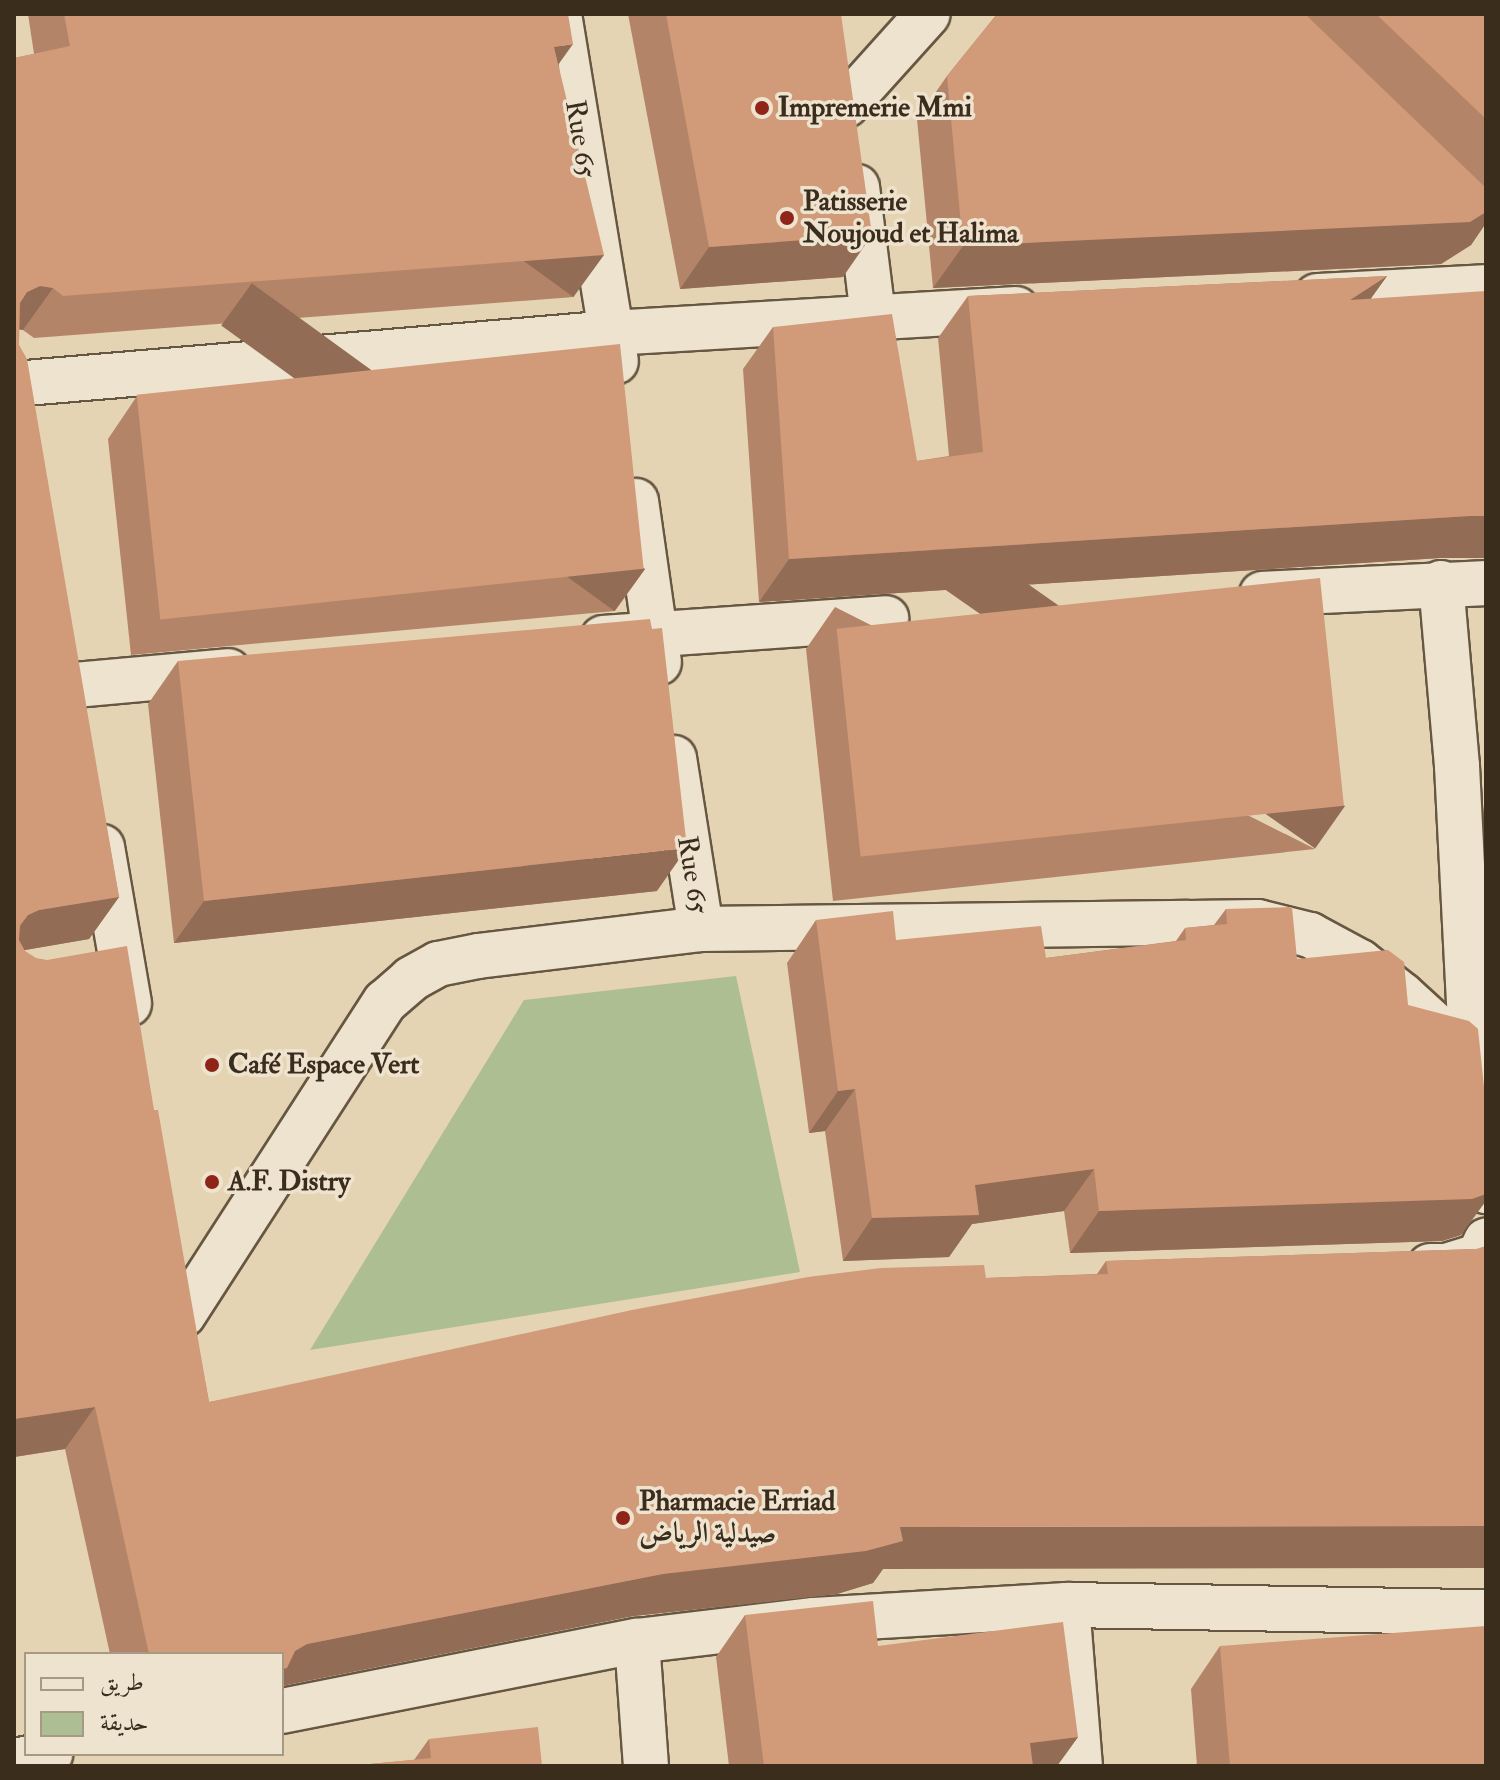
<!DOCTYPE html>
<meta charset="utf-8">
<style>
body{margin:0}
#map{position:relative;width:1500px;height:1780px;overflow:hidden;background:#e5d4b3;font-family:"IM FELL Double Pica",Amiri,serif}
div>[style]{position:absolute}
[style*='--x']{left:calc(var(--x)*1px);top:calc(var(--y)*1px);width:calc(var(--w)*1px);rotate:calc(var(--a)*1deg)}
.green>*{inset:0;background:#adbe92}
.roads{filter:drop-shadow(2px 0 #665742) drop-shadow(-2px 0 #665742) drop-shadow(0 2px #665742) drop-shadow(0 -2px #665742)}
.street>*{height:44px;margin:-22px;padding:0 22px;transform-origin:22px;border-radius:22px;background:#eee3ce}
.wall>*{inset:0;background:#b48468}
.shaded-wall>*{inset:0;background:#926c55;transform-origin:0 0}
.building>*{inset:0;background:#d19a79;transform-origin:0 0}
.dots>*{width:22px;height:22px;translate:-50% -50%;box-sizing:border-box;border:4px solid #eee3ce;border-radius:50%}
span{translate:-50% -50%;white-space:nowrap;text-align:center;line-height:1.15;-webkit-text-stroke:7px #eee3ce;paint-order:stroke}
.poi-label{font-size:28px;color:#3b2d1c;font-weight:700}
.left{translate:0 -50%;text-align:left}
.street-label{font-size:28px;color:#3b2d1c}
.frame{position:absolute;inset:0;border:16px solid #3b2d1c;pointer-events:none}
.legend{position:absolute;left:24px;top:1652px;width:260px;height:104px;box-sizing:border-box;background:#eee3ce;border:2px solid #a69a87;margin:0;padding:10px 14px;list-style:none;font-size:24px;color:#3b2d1c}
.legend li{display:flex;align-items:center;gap:16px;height:40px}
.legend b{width:40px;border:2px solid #a69a87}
</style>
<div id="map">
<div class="green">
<div style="clip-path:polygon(736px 976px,800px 1272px,310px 1350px,524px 1000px)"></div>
</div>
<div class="roads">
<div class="street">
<div style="--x:559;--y:14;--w:352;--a:80.7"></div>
<div style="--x:846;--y:105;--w:122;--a:-48"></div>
<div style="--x:857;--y:187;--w:130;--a:82.9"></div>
<div style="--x:1317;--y:296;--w:169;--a:-3"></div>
<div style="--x:14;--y:384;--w:600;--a:-4.87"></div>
<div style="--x:612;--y:333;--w:405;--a:-3.4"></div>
<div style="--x:636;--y:501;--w:163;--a:81.9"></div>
<div style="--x:1441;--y:583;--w:184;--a:85"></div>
<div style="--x:1457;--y:766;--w:293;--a:87.1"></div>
<div style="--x:1472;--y:1059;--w:133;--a:83.9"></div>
<div style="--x:1262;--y:594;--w:224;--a:-2.8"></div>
<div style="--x:603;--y:638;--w:284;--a:-4"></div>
<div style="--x:75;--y:685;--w:154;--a:-5.2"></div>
<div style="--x:674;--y:758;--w:173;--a:81"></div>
<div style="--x:102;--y:847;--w:159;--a:80.2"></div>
<div style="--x:1430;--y:1266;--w:16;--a:0"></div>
<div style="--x:1446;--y:1266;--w:34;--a:-17"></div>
<div style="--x:1479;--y:1256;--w:17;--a:-65"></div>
<div style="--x:183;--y:1315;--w:373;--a:-57.2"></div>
<div style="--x:385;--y:1002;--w:35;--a:-41"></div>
<div style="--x:411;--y:979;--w:31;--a:-29"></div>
<div style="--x:438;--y:964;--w:41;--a:-11.3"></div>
<div style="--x:478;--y:956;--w:225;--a:-6.9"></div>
<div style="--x:701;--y:929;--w:557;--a:-0.72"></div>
<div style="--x:1258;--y:922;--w:54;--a:14"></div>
<div style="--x:1310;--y:935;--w:57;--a:28.4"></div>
<div style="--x:1360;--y:962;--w:53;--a:38.2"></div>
<div style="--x:1402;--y:995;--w:95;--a:42.4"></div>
<div style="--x:1472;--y:1059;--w:15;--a:16"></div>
<div style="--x:1067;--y:1605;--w:162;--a:85.4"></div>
<div style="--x:637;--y:1641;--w:125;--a:85.9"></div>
<div style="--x:282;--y:1711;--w:362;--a:-11.2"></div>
<div style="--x:637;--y:1641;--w:178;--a:-6.8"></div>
<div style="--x:814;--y:1620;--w:253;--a:-3.4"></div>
<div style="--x:1067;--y:1605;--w:419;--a:1"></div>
<div style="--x:14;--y:1761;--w:37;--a:-11"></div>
</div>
</div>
<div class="wall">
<div style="clip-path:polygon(28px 14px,568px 14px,559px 64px,574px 297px,34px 338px,23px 330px,19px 329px,19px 345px,119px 897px,89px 939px,24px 950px,154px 1110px,209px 1402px,986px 1278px,1097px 1274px,1106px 1261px,1476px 1249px,883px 1569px,873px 1583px,837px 1594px,282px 1654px,110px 1654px,65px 1449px,14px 1457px,14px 58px,34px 54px)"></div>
<div style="clip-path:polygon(628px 14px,841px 14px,843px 277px,680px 289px)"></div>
<div style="clip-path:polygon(997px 14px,1486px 14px,1486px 223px,1471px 245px,1441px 264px,933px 288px,917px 119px,947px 76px)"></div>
<div style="clip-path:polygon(1387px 276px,1371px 298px,1486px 558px,1440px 558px,759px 602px,743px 369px,773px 327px,917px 461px,949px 456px,938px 338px,968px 296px)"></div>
<div style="clip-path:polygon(137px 396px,645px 569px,615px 611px,131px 655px,108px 439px)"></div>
<div style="clip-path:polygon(835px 607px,1315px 849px,833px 901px,806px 649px)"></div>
<div style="clip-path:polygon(178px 661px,657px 891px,174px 943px,148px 704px)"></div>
<div style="clip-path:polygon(1226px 909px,1297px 959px,1408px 1005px,1461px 1235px,1442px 1241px,1070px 1253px,1064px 1211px,972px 1224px,949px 1257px,843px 1261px,825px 1131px,809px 1133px,787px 963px,816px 920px,896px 940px,1046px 958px,1176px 941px,1185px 928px,1214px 925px)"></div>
<div style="clip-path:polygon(745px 1615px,878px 1646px,1078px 1737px,1057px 1766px,729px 1766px,716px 1657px)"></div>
<div style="clip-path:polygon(1220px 1646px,1486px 1766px,1197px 1766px,1191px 1689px)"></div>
<div style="clip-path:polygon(429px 1739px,542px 1766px,368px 1766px,370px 1764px,414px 1760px)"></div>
</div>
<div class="shaded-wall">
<div style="clip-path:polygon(573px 44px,543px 86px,554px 47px)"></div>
<div style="clip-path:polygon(1486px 212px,1486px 223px,1471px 245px,1441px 264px,933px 288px,963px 246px)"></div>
<div style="clip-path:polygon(872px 235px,843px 277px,680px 289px,709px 247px)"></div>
<div style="left:604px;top:255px;width:52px;height:543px;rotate:126deg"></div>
<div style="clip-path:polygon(1387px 276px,1357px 318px,1350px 300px)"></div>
<div style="clip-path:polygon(40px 286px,53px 288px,23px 330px,14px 329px,14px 311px,27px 292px)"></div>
<div style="clip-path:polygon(1469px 516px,1486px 516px,1486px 558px,1440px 558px,759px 602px,789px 559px)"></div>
<div style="left:645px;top:569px;width:52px;height:486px;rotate:126deg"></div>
<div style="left:1345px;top:806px;width:52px;height:485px;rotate:125deg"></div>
<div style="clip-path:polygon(687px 848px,657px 891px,174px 943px,204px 901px)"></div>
<div style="clip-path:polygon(119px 897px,89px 939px,14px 952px,14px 935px,28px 915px,39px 910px)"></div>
<div style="clip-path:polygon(855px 1089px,825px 1131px,809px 1133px,838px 1091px)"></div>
<div style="clip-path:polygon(1094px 1169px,1064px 1211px,972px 1224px,949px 1257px,843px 1261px,872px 1218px,975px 1185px)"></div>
<div style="clip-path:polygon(1486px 1194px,1486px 1201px,1461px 1235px,1442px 1241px,1070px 1253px,1099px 1211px)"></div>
<div style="clip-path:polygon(95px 1407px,65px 1449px,14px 1457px,14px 1419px)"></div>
<div style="clip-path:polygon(1486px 1526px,1486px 1568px,883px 1569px,873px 1583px,837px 1594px,634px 1616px,282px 1686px,282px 1669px,295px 1651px,307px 1644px,900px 1527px)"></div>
<div style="clip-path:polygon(1078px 1737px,1057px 1766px,1014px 1766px,1030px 1743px)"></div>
</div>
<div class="building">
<div style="clip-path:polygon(64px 14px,568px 14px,573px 44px,554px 47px,604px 255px,63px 296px,53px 288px,40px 286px,27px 292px,20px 303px,19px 345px,27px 359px,119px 897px,39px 910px,28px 915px,20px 925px,19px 940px,25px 951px,36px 958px,47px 960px,127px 946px,154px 1110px,158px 1110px,209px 1402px,632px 1310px,808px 1277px,881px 1268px,984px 1265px,986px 1278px,1108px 1274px,1106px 1261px,1476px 1249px,1486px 1246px,1486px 1526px,900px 1527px,903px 1541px,866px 1551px,663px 1574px,307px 1644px,295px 1651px,287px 1668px,282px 1669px,282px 1654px,149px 1654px,95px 1407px,14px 1419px,14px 58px,70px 46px)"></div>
<div style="clip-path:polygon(666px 14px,841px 14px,872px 235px,709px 247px)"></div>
<div style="clip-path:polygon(997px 14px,1305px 14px,1486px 188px,1486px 212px,1470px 222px,963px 246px,947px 76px)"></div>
<div style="clip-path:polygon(1376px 14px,1486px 14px,1486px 119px)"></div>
<div style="clip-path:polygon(1387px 276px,1350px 300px,1486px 291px,1486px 516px,1469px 516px,789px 559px,773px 327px,892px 314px,917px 461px,983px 452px,968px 296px)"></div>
<div style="left:620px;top:344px;width:226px;height:486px;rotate:84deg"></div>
<div style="left:1320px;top:578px;width:229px;height:486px;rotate:84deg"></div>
<div style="clip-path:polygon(650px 619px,652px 629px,662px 628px,687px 848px,204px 901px,178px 661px)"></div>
<div style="clip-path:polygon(1292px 907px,1297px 959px,1388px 950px,1404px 962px,1408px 1005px,1469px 1021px,1478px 1029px,1486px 1106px,1486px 1194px,1472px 1199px,1099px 1211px,1094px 1169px,975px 1185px,979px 1215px,872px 1218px,855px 1089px,838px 1091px,816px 920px,893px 911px,896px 940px,1041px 926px,1046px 958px,1186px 940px,1185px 928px,1227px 924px,1226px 909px)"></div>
<div style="clip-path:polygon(873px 1601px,878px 1646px,1063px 1622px,1078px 1737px,1030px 1743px,1033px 1766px,764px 1766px,745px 1615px)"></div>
<div style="clip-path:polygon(1486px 1626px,1486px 1766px,1230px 1766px,1220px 1646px)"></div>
<div style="clip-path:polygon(538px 1727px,542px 1766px,370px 1766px,370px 1764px,431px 1758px,429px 1739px)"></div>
</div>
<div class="dots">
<div style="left:762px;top:108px;background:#8f2418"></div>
<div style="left:787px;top:218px;background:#8f2418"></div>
<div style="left:212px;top:1065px;background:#8f2418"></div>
<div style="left:212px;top:1182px;background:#8f2418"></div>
<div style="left:623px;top:1518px;background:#8f2418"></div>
</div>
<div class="poi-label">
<span class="left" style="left:778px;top:108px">Impremerie Mmi</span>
<span class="left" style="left:803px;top:218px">Patisserie<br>Noujoud et Halima</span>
<span class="left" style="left:228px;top:1065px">Café Espace Vert</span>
<span class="left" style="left:228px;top:1182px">A.F. Distry</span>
<span class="left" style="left:639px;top:1518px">Pharmacie Erriad<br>صيدلية الرياض</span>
</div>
<div class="street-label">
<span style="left:580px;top:139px;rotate:81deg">Rue 65</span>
<span style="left:692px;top:875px;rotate:81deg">Rue 65</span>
</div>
<div class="frame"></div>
<ul class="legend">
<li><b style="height:10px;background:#eee3ce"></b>طريق</li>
<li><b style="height:22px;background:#adbe92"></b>حديقة</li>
</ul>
</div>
